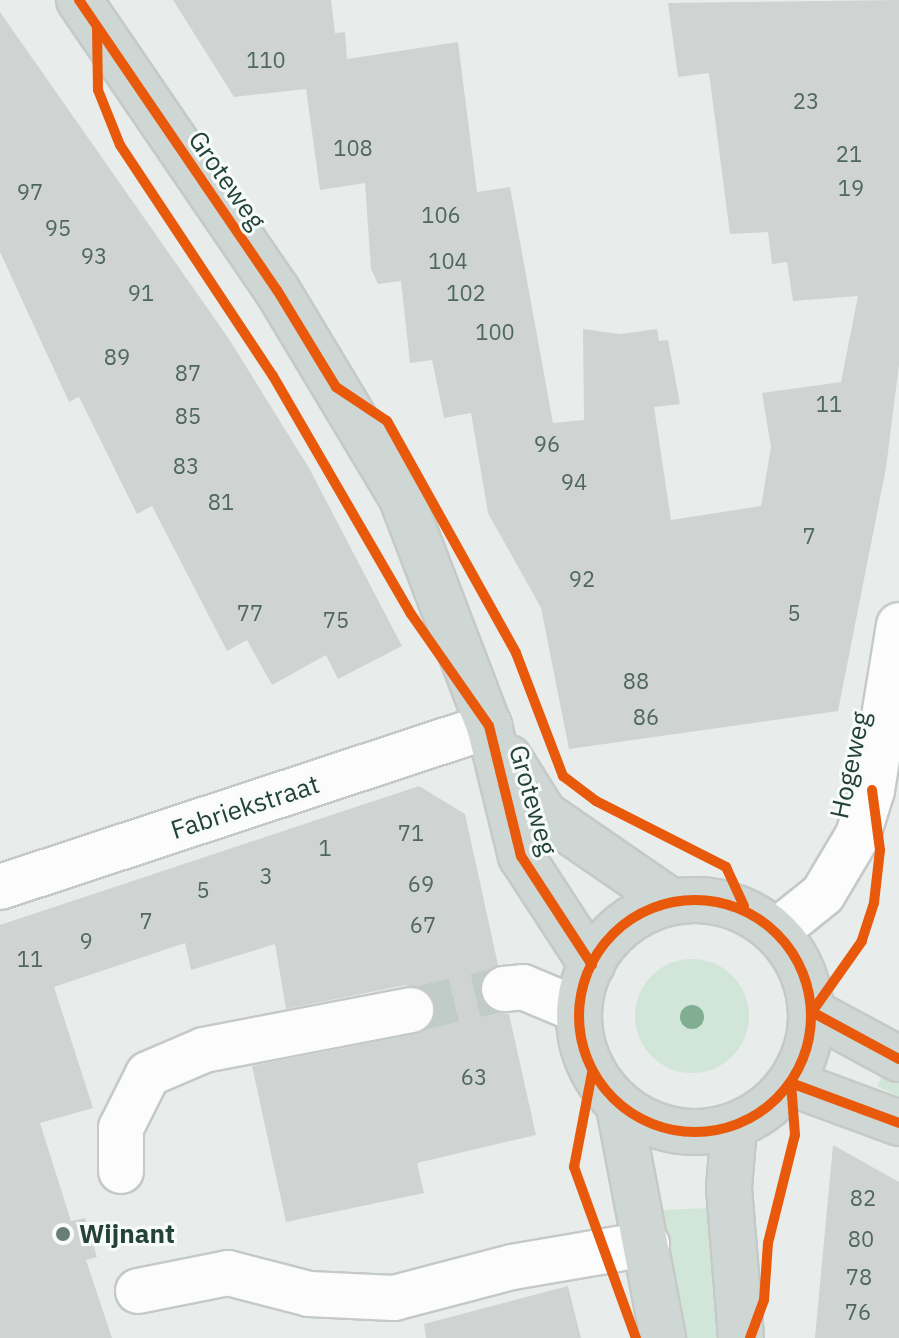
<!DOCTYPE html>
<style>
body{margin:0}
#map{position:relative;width:899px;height:1338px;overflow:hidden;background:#e8edeb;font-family:"IBM Plex Sans",sans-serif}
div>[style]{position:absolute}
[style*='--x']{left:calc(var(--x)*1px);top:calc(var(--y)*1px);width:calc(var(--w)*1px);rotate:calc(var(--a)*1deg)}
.green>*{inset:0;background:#d1e6d8}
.round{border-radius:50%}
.building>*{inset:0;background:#cfd4d2}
.minor-tunnel>*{height:44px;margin-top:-22px;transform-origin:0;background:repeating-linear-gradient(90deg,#c1cbc8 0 44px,transparent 0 66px)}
.roads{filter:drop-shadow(2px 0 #c5cac8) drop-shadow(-2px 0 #c5cac8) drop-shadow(0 2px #c5cac8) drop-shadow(0 -2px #c5cac8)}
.minor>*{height:44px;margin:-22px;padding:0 22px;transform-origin:22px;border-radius:22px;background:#fcfcfc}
.major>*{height:44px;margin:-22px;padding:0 22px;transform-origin:22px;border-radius:22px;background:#cfd7d5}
.major>.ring{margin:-22px;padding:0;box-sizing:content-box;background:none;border:44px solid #cfd7d5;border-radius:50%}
.cycleway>*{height:10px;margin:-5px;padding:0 5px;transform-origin:5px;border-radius:5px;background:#e8590c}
.cycleway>.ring{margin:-5px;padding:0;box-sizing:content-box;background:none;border:10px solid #e8590c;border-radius:50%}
.trees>*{width:24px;height:24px;margin:-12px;border-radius:50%;background:#81ae93}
.dots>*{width:22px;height:22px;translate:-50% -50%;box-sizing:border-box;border:4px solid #f7fbf9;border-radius:50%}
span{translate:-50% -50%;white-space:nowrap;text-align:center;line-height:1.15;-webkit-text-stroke:6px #f7fbf9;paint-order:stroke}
.number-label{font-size:22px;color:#506761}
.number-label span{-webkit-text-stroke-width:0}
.street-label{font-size:26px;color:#24423a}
.poi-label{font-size:26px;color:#24423a;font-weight:700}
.left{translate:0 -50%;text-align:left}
</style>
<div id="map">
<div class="green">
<div class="round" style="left:635px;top:959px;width:114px;height:114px"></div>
<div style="clip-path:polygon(884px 1072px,899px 1079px,899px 1097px,877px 1086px)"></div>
<div style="clip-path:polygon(709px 1208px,722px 1338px,679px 1338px,661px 1210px)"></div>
</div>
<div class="building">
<div style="clip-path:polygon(173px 0,331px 0,335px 33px,345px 32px,347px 59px,458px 42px,477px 192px,510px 187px,553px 423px,584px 420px,583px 329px,620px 334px,657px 329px,659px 341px,668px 340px,680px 404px,654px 407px,671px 520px,761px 506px,771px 447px,762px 393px,841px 382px,858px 296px,793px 301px,787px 262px,772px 264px,768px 232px,730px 234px,709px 73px,678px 77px,668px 3px,899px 0,899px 365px,886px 468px,838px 711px,569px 749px,541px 608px,488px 513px,471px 413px,444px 418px,432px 360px,410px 363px,401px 281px,378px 284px,371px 269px,365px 183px,320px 190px,306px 89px,234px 97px)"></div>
<div style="clip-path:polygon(0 12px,229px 339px,309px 468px,402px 646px,338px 679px,326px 655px,272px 685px,247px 640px,227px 651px,152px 506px,137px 514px,79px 397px,69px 402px,0 252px)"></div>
<div style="clip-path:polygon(419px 786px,465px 814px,498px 965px,482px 978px,479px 992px,493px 1011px,509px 1014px,536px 1135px,417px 1163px,424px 1193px,286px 1222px,252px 1066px,416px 1034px,435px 1017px,429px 993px,406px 985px,286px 1009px,275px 944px,191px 970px,185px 943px,54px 987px,93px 1108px,40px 1123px,71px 1221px,85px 1218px,97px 1257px,86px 1260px,112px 1338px,0 1338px,0 925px)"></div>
<div style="clip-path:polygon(833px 1145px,899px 1182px,899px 1338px,815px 1338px)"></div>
<div style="clip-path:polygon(568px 1286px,581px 1338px,426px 1338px,424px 1324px)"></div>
</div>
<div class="minor-tunnel">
<div style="--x:411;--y:1010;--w:95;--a:-12.7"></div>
</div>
<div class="roads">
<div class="minor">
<div style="--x:0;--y:887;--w:515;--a:-18.22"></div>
<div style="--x:777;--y:931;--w:59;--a:-38.8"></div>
<div style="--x:823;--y:894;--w:69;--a:-59.3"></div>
<div style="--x:858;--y:835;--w:47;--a:-72.7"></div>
<div style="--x:872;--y:790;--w:167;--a:-80.7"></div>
<div style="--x:504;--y:989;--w:19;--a:-6"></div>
<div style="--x:523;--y:987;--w:60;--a:22.7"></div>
<div style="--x:121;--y:1171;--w:43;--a:-90"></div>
<div style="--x:121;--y:1128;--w:60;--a:-63.4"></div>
<div style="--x:148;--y:1074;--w:61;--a:-23.2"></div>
<div style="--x:204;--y:1050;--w:211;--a:-10.9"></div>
<div style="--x:138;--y:1291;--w:92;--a:-11.3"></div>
<div style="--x:228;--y:1273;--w:84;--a:14.5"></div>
<div style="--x:309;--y:1294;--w:85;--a:2.7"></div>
<div style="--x:394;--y:1298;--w:122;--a:-14.7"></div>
<div style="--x:512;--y:1267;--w:137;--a:-9.7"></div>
</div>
<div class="major">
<div style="--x:79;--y:0;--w:351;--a:55.7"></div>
<div style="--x:277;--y:290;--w:240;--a:59"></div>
<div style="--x:401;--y:496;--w:246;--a:69.1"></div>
<div style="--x:489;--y:726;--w:134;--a:76.2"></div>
<div style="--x:521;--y:856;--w:130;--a:56.9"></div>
<div style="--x:509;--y:758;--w:66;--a:58"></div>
<div style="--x:544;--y:814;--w:155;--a:34.5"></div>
<div class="ring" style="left:579px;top:900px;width:188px;height:188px"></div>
<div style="--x:812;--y:1012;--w:99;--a:28.4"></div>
<div style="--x:791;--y:1083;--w:115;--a:20.3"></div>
<div style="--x:619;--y:1107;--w:235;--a:79.2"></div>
<div style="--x:734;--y:1127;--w:61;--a:94.7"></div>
<div style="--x:729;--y:1188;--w:150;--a:85.4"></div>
</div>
</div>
<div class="cycleway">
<div style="--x:79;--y:0;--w:351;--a:55.7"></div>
<div style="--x:277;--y:290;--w:114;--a:58.7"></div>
<div style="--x:336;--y:387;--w:61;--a:33.7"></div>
<div style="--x:387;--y:421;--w:265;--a:60.9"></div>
<div style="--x:516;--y:653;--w:132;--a:69.1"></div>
<div style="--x:563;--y:776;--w:41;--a:37.1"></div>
<div style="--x:596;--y:801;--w:146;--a:26.9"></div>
<div style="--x:726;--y:867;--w:43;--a:65.2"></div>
<div style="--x:97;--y:28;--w:62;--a:89.1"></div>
<div style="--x:98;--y:90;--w:59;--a:68.2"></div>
<div style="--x:120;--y:145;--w:277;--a:56.5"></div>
<div style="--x:273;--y:376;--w:275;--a:59.9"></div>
<div style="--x:411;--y:614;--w:136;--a:55.1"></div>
<div style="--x:489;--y:726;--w:134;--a:76.2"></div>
<div style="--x:521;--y:856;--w:130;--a:56.9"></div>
<div style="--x:872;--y:790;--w:61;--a:82.4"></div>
<div style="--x:880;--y:850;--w:53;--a:96.5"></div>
<div style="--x:874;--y:903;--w:40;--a:108"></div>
<div style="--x:862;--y:941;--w:87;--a:125.2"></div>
<div style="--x:812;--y:1012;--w:99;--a:28.4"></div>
<div class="ring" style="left:579px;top:900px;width:222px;height:222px"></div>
<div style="--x:592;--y:1073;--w:96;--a:100.8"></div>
<div style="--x:574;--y:1167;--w:182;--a:70.1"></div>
<div style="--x:791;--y:1083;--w:115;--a:20.3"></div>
<div style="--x:750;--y:1338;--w:40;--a:-69.8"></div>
<div style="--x:764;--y:1300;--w:57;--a:-86"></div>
<div style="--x:768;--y:1243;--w:111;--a:-76"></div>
<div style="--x:795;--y:1135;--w:52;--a:-94.4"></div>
</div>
<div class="trees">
<div style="left:692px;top:1017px"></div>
</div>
<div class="dots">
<div style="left:63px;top:1234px;background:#697e78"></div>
</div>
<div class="number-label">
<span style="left:266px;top:60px">110</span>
<span style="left:806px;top:101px">23</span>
<span style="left:353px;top:148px">108</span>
<span style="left:849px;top:154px">21</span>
<span style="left:851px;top:188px">19</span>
<span style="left:30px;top:192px">97</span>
<span style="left:441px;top:215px">106</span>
<span style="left:58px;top:228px">95</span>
<span style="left:94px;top:256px">93</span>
<span style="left:448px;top:261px">104</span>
<span style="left:141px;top:293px">91</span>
<span style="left:466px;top:293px">102</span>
<span style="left:495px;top:332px">100</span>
<span style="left:117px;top:357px">89</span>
<span style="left:188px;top:373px">87</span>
<span style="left:829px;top:404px">11</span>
<span style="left:188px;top:416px">85</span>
<span style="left:547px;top:444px">96</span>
<span style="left:186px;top:466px">83</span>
<span style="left:574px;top:482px">94</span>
<span style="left:221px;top:502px">81</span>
<span style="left:809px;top:536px">7</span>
<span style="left:582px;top:579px">92</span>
<span style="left:250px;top:613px">77</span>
<span style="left:794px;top:613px">5</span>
<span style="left:336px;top:620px">75</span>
<span style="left:636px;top:681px">88</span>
<span style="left:646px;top:717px">86</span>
<span style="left:411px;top:833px">71</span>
<span style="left:325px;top:848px">1</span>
<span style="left:266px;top:876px">3</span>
<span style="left:421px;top:884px">69</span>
<span style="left:203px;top:890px">5</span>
<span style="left:146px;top:921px">7</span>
<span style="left:423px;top:925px">67</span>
<span style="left:86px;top:941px">9</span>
<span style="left:30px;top:959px">11</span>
<span style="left:474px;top:1077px">63</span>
<span style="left:863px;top:1198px">82</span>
<span style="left:861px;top:1239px">80</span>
<span style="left:859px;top:1277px">78</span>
<span style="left:858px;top:1312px">76</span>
</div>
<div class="street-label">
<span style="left:227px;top:180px;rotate:55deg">Groteweg</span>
<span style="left:850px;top:765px;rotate:-78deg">Hogeweg</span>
<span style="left:533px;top:800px;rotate:74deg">Groteweg</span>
<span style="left:245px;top:807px;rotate:-18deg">Fabriekstraat</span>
</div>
<div class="poi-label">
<span class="left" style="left:79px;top:1234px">Wijnant</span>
</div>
</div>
